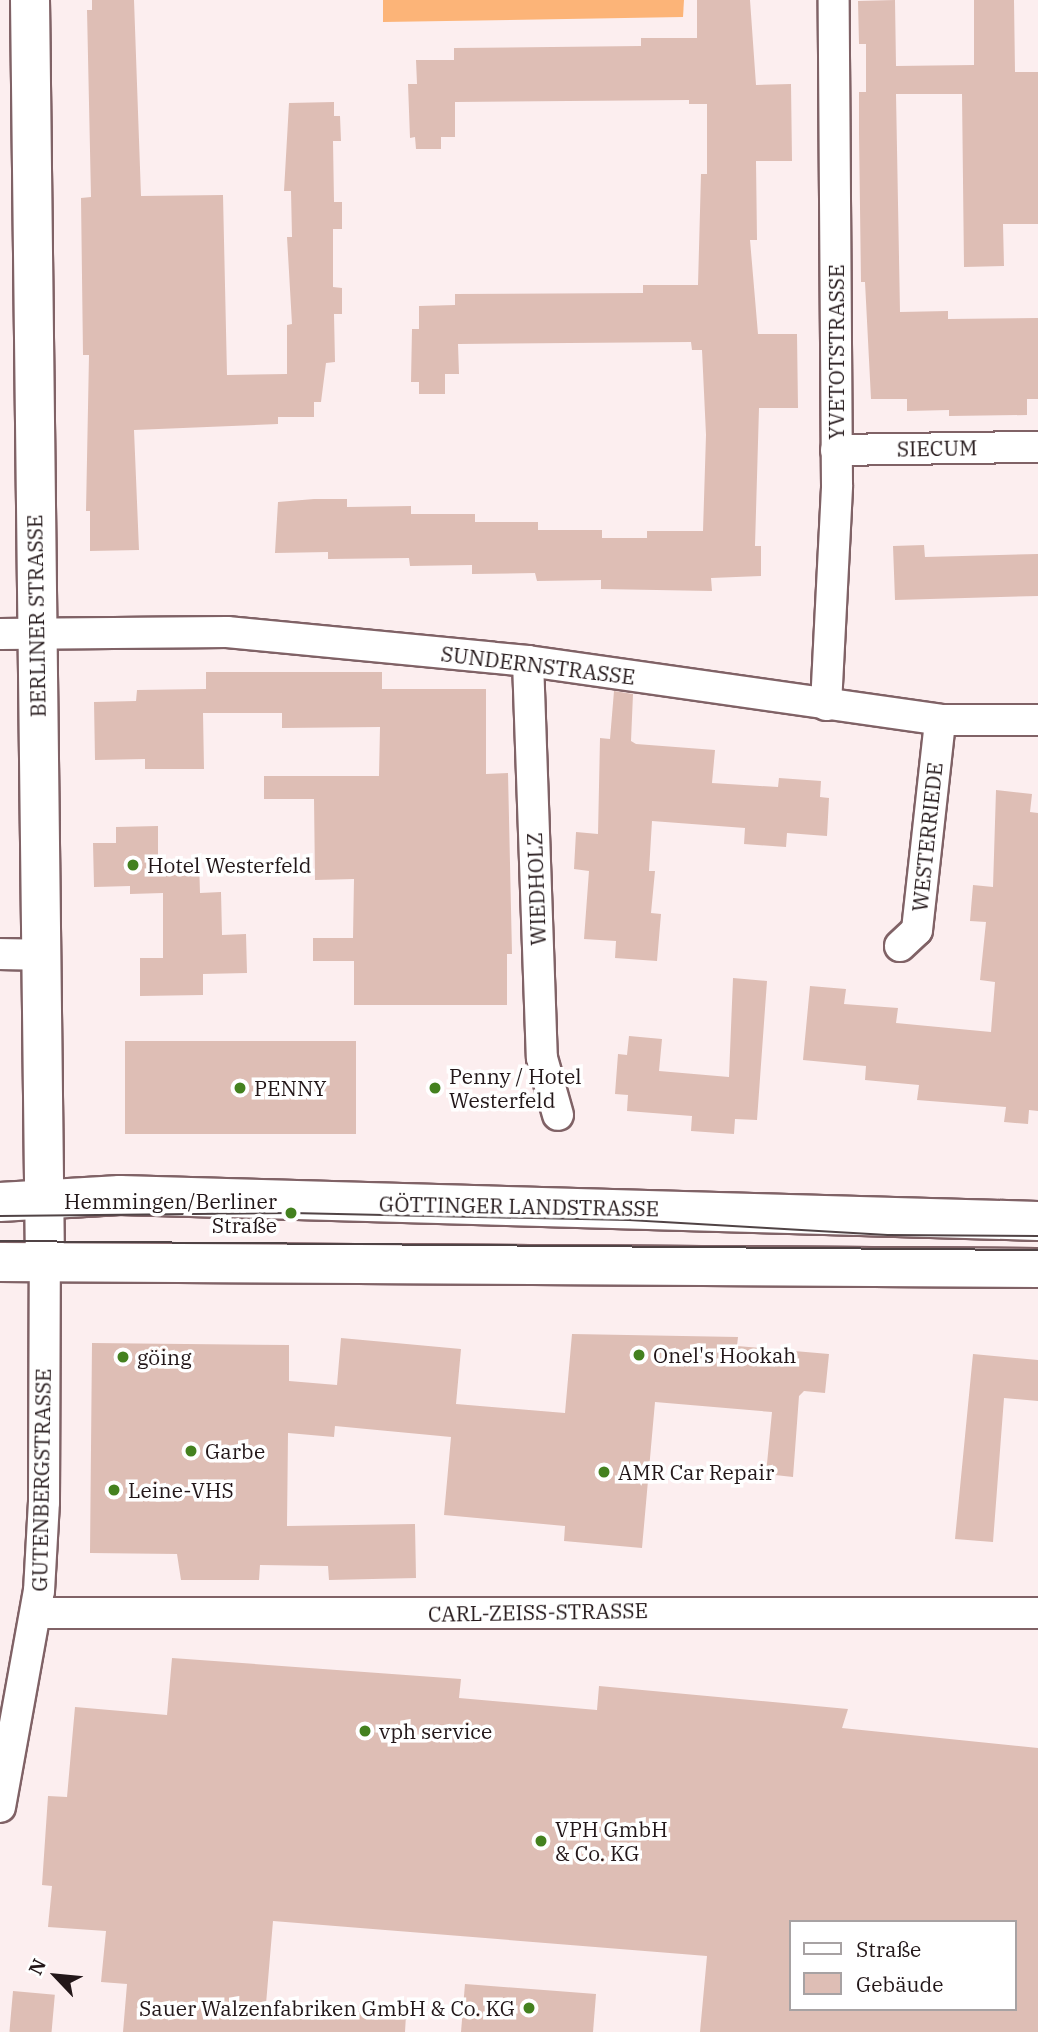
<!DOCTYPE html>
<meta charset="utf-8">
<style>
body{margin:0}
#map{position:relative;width:1038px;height:2032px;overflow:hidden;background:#fceeef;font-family:"IBM Plex Serif",serif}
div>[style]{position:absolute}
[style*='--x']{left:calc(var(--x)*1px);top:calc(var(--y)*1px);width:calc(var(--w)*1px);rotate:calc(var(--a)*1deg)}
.green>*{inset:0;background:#fcb478}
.building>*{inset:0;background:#debeb5;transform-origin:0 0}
.roads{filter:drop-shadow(2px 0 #806266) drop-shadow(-2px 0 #806266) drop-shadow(0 2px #806266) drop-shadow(0 -2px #806266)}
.street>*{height:30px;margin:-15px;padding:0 15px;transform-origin:15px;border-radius:15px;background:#fff}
.secondary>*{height:38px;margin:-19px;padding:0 19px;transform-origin:19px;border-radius:19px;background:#fff}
.tram>*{height:2px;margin:-1px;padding:0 1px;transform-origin:1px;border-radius:1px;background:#504345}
.dots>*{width:19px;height:19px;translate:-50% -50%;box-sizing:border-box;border:4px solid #fff;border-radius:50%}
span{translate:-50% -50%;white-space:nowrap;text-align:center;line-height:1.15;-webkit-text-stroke:7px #fff;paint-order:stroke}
.street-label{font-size:21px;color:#231719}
.poi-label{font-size:21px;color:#231719}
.left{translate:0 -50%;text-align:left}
.right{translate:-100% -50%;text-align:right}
.legend{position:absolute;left:789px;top:1920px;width:228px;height:91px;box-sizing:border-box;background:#fff;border:2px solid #a7a2a3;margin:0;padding:9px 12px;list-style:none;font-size:21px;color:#231719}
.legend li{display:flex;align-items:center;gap:14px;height:35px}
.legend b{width:35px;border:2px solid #a7a2a3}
.north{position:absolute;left:21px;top:1941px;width:70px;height:70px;-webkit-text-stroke:5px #fff;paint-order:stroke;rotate:296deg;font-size:19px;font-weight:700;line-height:28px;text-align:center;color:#231719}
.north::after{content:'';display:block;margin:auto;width:24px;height:32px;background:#231719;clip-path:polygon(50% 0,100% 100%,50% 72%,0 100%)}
</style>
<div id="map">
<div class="green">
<div style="clip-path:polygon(383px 0,684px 0,683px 17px,383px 22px)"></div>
</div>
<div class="building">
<div style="clip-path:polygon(92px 0,134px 0,141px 196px,223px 195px,227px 375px,287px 374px,287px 325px,292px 324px,287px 237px,292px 237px,291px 191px,284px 191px,289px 103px,334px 102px,334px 116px,340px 116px,341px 141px,333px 141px,334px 202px,342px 202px,342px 229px,333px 229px,333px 287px,342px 288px,342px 314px,334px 314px,335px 362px,326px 363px,321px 402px,314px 402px,314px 417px,278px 417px,278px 424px,134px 430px,139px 550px,90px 551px,90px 511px,86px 511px,89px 355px,83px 355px,81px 198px,91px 197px,87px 10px,92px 10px)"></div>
<div style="clip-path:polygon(697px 0,750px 0,756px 85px,791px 84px,792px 161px,756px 161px,757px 240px,750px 240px,758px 334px,797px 334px,798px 408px,759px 408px,755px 546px,761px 546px,761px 576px,711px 578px,712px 591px,601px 589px,601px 580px,537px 581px,535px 573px,472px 574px,472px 565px,410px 566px,409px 558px,328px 559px,328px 552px,275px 553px,278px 502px,314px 499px,347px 499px,347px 507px,411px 506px,411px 514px,475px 514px,475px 522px,538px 522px,538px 530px,602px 530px,602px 538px,647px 538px,647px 531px,703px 531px,706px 435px,702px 350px,692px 350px,691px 342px,458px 344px,459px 374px,445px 374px,445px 394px,419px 394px,419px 382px,411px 382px,412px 329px,419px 329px,419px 306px,455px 305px,455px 294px,643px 293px,643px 285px,698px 285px,701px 174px,707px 174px,707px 104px,689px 104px,689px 100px,455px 102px,455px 137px,441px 137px,441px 149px,416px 149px,415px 137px,410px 138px,408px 84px,417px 84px,416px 60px,454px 60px,454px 48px,641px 46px,641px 38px,697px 38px)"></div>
<div style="clip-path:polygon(895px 0,896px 66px,974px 65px,974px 0,1014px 0,1015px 72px,1038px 72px,1038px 224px,1003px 224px,1004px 266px,964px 267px,962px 94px,896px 94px,900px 312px,948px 311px,948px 319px,1038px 318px,1038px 399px,1027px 399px,1027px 415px,949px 416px,949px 410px,907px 411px,907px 399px,871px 399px,865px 282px,861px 282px,859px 133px,859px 92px,866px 92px,866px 44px,859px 44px,858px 1px)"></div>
<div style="clip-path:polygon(924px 545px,925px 557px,1038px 554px,1038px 596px,895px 600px,893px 546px)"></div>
<div style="clip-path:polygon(206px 672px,382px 672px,382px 689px,486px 689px,486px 774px,508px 773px,512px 954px,507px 954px,507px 1005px,354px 1005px,354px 961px,313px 961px,313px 938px,353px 938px,354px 879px,315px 880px,314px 799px,264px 799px,264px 776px,379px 776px,380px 727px,282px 728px,282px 713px,203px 713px,204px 769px,145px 769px,145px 759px,95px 760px,94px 702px,136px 701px,137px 690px,206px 689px)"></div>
<div style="clip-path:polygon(614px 691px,633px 694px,631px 741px,636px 744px,715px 750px,712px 783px,778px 787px,779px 778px,821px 781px,820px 797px,829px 798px,827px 836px,787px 833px,786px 847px,744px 844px,745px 828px,652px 821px,649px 871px,655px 871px,651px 913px,661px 914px,657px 961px,615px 958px,616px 941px,584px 939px,589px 871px,574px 869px,576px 832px,598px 834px,600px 738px,610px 739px)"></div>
<div style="clip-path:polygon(996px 790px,1032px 794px,1030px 812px,1038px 813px,1038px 1111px,1029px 1110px,1028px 1124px,1004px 1122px,1006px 1107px,917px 1100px,919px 1085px,865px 1080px,866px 1066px,803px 1060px,810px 986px,846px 989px,844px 1004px,898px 1008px,896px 1023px,991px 1032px,995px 982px,980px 980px,986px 922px,970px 921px,973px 885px,993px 887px)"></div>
<div style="clip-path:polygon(158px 826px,158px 862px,199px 861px,200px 893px,221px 892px,222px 935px,246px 934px,247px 973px,203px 974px,203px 995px,140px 996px,140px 958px,163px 958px,163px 893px,130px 894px,130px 886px,94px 887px,93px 843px,116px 843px,116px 827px)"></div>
<div style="clip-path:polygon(733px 978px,767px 981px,757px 1120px,735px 1119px,734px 1134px,691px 1131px,692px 1116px,627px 1111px,628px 1095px,615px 1094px,618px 1054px,627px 1055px,629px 1036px,662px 1039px,659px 1071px,729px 1077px)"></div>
<div style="left:125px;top:1041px;width:231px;height:93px"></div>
<div style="clip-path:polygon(572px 1334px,738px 1337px,737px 1346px,829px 1354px,825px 1393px,804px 1391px,799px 1396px,793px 1477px,766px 1474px,772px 1412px,655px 1402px,642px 1548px,564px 1541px,565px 1526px,444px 1515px,451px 1437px,335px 1426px,334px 1437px,288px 1433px,287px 1526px,415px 1524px,416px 1578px,329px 1580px,328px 1566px,260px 1565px,259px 1580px,181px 1580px,177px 1554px,90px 1553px,92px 1343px,289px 1345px,289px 1381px,337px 1385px,341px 1338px,461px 1349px,456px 1404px,565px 1413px)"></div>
<div style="clip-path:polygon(973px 1354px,1038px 1360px,1038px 1401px,1004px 1398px,993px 1542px,955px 1539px)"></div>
<div style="clip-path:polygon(evenodd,172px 1658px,461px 1679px,459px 1698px,597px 1710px,599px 1686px,848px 1709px,842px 1728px,1038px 1748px,1038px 2032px,700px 2032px,707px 1956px,273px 1921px,266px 2004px,406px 2015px,405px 2032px,123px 2032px,127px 1984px,101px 1982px,106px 1931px,48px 1927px,52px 1886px,42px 1885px,48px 1796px,67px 1797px,75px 1707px,167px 1715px,172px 1658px,791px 1922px,1015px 1922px,1015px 2009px,791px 2009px,791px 1922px)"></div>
<div style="clip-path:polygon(465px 1984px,596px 1994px,593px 2032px,461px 2032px)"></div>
<div style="left:13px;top:1991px;width:42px;height:41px;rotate:5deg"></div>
</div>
<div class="roads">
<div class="street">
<div style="--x:836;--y:450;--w:202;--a:-0.9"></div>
<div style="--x:0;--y:634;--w:227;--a:-0.5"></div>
<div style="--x:227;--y:632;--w:302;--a:5.5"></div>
<div style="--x:528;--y:661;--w:416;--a:8.1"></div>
<div style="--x:940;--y:720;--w:98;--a:0"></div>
<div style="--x:528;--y:661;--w:397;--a:88"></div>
<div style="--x:542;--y:1058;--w:59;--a:74.3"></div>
<div style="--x:826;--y:705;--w:220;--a:-87.1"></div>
<div style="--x:837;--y:485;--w:485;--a:-90.4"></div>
<div style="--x:900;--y:946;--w:23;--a:-43"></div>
<div style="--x:917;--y:930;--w:211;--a:-83.7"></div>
<div style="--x:0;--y:954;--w:39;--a:1"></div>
<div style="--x:37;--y:1613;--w:1001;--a:0"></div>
<div style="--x:0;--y:1807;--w:219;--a:-79.8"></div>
<div style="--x:39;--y:1591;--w:89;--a:-86.8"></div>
<div style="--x:44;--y:1502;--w:239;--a:-89.8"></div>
</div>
<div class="secondary">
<div style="--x:30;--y:0;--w:1263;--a:89.32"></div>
<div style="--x:0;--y:1202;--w:120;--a:-3.3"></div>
<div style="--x:120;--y:1195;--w:918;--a:1.62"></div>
<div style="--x:0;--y:1262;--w:1038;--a:0.33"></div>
</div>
</div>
<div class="tram">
<div style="--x:0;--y:1216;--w:291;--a:-0.6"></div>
<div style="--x:291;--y:1213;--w:338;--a:1.2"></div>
<div style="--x:629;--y:1220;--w:259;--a:3.3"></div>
<div style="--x:888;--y:1235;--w:150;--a:0.4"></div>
<div style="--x:0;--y:1241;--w:1038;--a:0.5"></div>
</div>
<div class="dots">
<div style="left:133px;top:865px;background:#44811f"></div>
<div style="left:240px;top:1088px;background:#44811f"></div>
<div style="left:435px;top:1088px;background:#44811f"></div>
<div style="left:291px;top:1213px;background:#44811f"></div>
<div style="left:639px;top:1355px;background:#44811f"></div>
<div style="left:123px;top:1357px;background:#44811f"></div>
<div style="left:191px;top:1451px;background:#44811f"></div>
<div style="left:604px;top:1472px;background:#44811f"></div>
<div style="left:114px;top:1490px;background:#44811f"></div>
<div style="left:365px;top:1731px;background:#44811f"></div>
<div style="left:541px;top:1841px;background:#44811f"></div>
<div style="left:529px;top:2008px;background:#44811f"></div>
</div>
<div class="street-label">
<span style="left:836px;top:352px;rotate:-90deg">YVETOTSTRASSE</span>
<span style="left:937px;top:448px;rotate:-1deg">SIECUM</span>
<span style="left:36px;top:616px;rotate:-91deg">BERLINER STRASSE</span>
<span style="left:538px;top:665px;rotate:7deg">SUNDERNSTRASSE</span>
<span style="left:927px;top:837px;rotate:-84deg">WESTERRIEDE</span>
<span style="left:536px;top:889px;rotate:-92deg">WIEDHOLZ</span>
<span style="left:519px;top:1206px;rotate:1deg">GÖTTINGER LANDSTRASSE</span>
<span style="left:41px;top:1480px;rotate:-89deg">GUTENBERGSTRASSE</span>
<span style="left:538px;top:1612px;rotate:-1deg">CARL-ZEISS-STRASSE</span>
</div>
<div class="poi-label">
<span class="left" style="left:147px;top:865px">Hotel Westerfeld</span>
<span class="left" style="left:449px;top:1088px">Penny / Hotel<br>Westerfeld</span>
<span class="left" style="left:254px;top:1088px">PENNY</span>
<span class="right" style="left:277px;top:1213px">Hemmingen/Berliner<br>Straße</span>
<span class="left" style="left:653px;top:1355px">Onel's Hookah</span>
<span class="left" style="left:137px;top:1357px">göing</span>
<span class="left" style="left:205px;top:1451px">Garbe</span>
<span class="left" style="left:618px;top:1472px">AMR Car Repair</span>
<span class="left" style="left:128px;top:1490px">Leine-VHS</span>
<span class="left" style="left:379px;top:1731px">vph service</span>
<span class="left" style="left:555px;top:1841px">VPH GmbH<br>&amp; Co. KG</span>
<span class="right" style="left:515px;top:2008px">Sauer Walzenfabriken GmbH &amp; Co. KG</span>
</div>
<ul class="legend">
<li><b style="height:9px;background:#fff"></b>Straße</li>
<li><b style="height:19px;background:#debeb5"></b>Gebäude</li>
</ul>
<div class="north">N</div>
</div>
